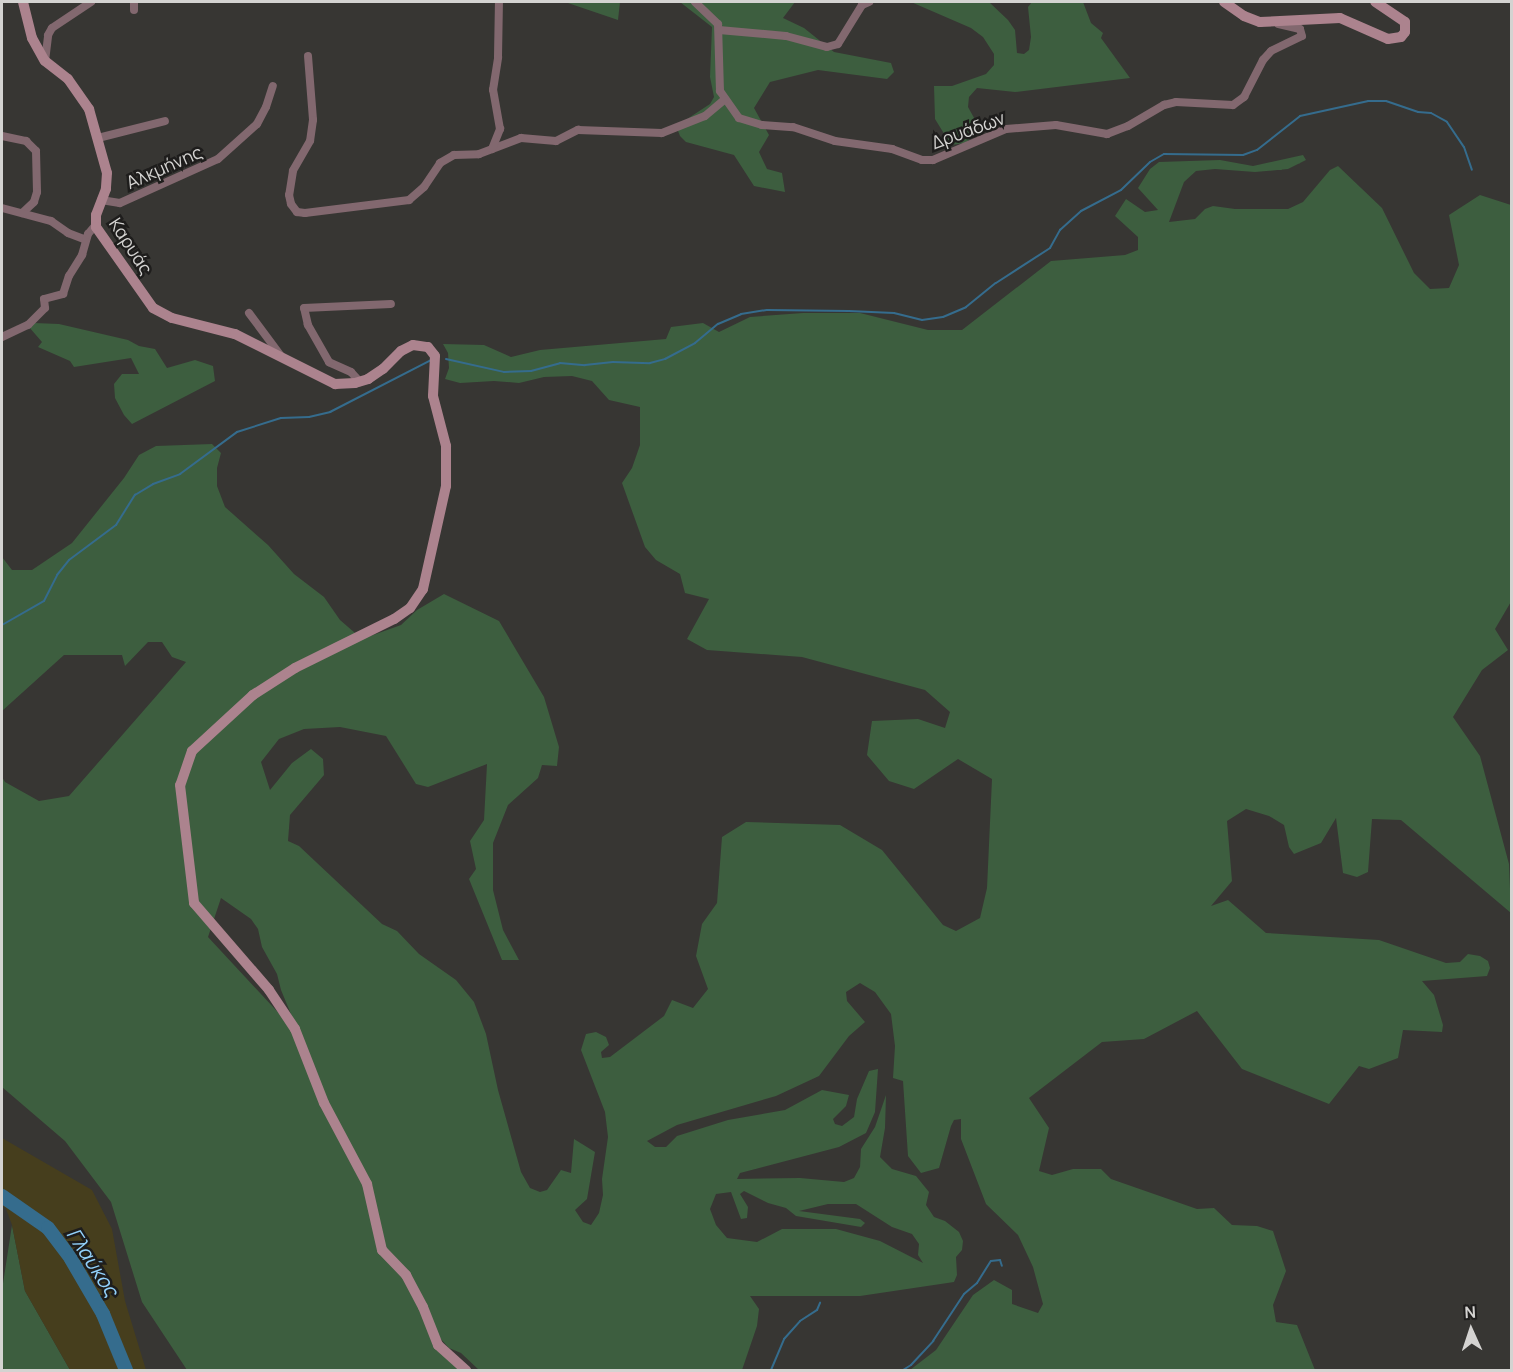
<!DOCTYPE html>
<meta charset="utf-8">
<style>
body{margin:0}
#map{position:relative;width:1513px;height:1372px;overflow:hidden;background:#373633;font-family:Manrope,sans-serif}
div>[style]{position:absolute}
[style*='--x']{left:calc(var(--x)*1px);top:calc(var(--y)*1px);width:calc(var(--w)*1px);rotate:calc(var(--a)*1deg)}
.green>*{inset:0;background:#3d5e3f}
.sand>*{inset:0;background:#463e1d}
.stream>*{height:2px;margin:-1px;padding:0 1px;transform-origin:1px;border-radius:1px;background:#356c8d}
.river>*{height:14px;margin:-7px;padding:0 7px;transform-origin:7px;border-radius:7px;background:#356c8d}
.street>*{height:8px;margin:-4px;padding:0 4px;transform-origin:4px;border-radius:4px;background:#82686f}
.secondary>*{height:10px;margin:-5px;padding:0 5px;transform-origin:5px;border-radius:5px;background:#ac838e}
span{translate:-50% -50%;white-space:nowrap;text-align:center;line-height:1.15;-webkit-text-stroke:5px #1e1d1c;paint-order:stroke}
.street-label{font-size:18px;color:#d4d3d1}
.water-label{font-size:20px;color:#92d1fb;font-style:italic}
.frame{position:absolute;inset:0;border:3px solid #d4d3d1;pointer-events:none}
.north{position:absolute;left:1441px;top:1300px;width:60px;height:60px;-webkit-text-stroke:4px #1e1d1c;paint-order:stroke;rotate:357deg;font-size:16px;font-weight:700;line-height:24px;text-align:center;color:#d4d3d1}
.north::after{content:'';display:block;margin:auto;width:21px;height:27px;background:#d4d3d1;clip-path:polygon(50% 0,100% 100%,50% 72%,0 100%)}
</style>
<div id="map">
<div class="green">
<div style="clip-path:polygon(565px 2px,620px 2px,618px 20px)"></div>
<div style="clip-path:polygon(680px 2px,795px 2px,783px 18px,804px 28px,834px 52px,891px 63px,894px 72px,887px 79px,818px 70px,770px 82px,754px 108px,769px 135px,759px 152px,767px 169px,782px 173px,785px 192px,754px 186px,734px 155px,686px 142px,680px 136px,678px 131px,684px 121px,710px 104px,714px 97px,710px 77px,712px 27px)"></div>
<div style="clip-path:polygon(911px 2px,989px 2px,1008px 20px,1015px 30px,1017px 53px,1024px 54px,1029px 50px,1031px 37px,1028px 7px,1032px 2px,1083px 2px,1091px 23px,1103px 33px,1101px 38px,1130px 78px,1015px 92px,977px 88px,969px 97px,968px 107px,978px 125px,974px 136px,965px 143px,951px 145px,935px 119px,934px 86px,952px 86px,986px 74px,994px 65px,994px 54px,983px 37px,971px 28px)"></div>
<div style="clip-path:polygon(evenodd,1303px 155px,1306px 160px,1288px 169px,1255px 172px,1215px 169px,1196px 171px,1184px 182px,1169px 222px,1195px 219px,1205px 209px,1213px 206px,1235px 209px,1288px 209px,1303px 202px,1330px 170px,1338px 166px,1382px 208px,1414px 273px,1430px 289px,1449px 288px,1459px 265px,1449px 215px,1480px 195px,1511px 205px,1512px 600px,1495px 629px,1508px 650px,1482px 670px,1453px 717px,1480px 756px,1509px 864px,1511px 913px,1401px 820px,1372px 819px,1368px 872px,1357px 877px,1343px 873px,1336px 818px,1321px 843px,1294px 854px,1289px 847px,1284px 825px,1269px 816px,1246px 809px,1227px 821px,1232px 881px,1211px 906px,1228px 900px,1266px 933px,1379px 940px,1446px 963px,1460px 962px,1468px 954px,1480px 956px,1488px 961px,1490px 968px,1487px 976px,1422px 981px,1434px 995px,1443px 1025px,1442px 1032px,1403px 1030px,1398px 1058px,1369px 1069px,1359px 1066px,1329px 1104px,1242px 1069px,1197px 1011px,1144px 1039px,1102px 1042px,1029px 1098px,1049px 1128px,1039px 1171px,1052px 1175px,1073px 1169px,1101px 1169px,1111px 1179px,1197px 1209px,1214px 1208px,1232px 1225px,1257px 1226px,1273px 1231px,1286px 1271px,1273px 1305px,1276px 1322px,1297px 1325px,1315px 1370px,910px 1370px,936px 1350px,973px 1295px,994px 1280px,1012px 1290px,1012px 1304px,1038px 1313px,1043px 1304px,1033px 1267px,1018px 1235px,986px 1204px,961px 1139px,961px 1119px,954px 1120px,951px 1126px,939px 1168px,921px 1173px,908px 1156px,903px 1081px,893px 1078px,895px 1046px,891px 1014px,875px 992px,860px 983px,846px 992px,847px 1001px,865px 1022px,849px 1036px,819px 1076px,776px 1096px,677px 1125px,647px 1141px,655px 1147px,666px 1147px,677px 1136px,728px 1120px,785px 1110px,822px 1090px,849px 1095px,846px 1106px,833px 1119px,835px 1124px,842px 1126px,854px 1117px,857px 1099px,869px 1071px,878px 1069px,875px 1112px,866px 1133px,839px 1147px,740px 1173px,737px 1179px,800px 1178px,844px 1182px,854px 1178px,860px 1167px,861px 1149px,875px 1127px,886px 1095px,885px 1128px,880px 1157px,892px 1169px,916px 1176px,929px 1192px,926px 1205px,934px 1217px,945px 1221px,959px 1232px,963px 1241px,962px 1250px,956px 1257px,957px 1275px,954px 1282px,860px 1296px,750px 1296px,759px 1309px,757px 1326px,742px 1370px,479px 1370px,461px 1353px,449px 1348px,439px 1337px,459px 1370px,187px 1370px,142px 1302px,111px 1202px,65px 1141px,2px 1087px,2px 777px,5px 782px,39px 801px,69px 796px,186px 662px,172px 657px,162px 642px,148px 642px,125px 666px,122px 655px,64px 655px,2px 711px,2px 557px,12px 570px,32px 570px,72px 543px,124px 478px,139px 455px,156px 446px,212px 444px,221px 453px,217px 468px,217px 486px,225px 507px,268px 545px,294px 574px,324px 597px,340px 620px,362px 639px,401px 625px,417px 610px,444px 594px,499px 621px,544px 697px,559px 747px,557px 766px,542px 765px,538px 778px,508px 805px,493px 843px,493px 890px,503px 930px,519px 960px,502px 960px,469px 879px,476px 869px,470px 841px,484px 820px,487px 764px,428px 787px,416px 784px,386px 736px,340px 727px,304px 729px,279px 739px,261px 762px,270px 790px,292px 763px,311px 749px,323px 759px,324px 775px,290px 815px,288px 841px,299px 846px,382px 924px,397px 931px,419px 954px,456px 980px,474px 1002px,486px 1034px,498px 1090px,521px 1172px,530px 1188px,540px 1192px,547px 1190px,561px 1170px,571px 1173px,574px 1139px,595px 1152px,587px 1199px,575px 1210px,583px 1222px,591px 1225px,599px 1213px,603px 1195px,602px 1179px,608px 1137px,605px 1112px,581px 1050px,586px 1034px,596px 1032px,606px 1037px,609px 1045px,601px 1052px,602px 1058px,610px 1057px,664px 1016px,672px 1000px,693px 1008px,708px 989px,696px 956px,702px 924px,717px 903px,722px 837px,746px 822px,840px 825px,882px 850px,943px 925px,956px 931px,980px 918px,987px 888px,992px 779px,958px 759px,914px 789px,889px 781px,867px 755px,872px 721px,918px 719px,945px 728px,950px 712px,925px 690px,802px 657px,707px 650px,687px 639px,709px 599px,685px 593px,680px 574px,656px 560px,645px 547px,622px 483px,632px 468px,640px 445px,640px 407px,609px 400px,592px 381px,572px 376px,544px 377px,519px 383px,494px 381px,460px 383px,445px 379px,449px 368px,448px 353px,443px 344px,484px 345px,511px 357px,540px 350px,666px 339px,671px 327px,703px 323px,719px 332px,750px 317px,803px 313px,860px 313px,928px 330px,962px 330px,1051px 261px,1125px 255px,1138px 250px,1138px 237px,1115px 216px,1126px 199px,1145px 212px,1158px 210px,1138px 188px,1150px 169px,1159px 162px,1220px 160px,1253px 166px,1303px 155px,221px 898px,251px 919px,258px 929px,262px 947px,277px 974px,281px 990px,300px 1036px,208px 937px,221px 898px,1303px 155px,744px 1191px,768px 1203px,786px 1208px,796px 1216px,861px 1227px,865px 1223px,860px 1219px,799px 1211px,828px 1204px,856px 1204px,892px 1227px,912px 1234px,919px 1244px,918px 1255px,923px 1263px,880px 1241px,836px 1229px,782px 1229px,757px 1242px,727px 1238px,716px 1225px,710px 1209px,716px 1194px,731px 1192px,741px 1219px,747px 1218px,748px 1207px,740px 1194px,744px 1191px)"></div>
<div style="clip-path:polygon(34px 323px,59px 324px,128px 340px,139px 346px,155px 349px,167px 368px,195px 360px,213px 366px,215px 381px,132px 424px,124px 415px,115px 398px,114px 384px,122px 374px,139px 374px,131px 358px,74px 367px,70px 361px,38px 347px,42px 342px,29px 327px)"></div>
<div style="clip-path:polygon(12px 1225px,25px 1291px,70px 1370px,4px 1370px,2px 1365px,2px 1290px)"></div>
</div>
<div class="sand">
<div style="clip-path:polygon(2px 1138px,92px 1190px,112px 1229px,125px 1301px,146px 1370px,70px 1370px,25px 1291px,12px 1225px,6px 1209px,2px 1205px)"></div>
</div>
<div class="stream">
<div style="--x:446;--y:359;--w:59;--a:12.6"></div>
<div style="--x:504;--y:372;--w:27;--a:-2"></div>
<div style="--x:531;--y:371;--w:30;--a:-15"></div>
<div style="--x:560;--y:363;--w:25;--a:5"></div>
<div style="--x:585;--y:365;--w:28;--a:-6"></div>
<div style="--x:613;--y:362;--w:37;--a:2"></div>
<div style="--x:650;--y:363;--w:16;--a:-15"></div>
<div style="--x:665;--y:359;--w:34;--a:-28"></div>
<div style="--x:695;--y:343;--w:30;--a:-40"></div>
<div style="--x:718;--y:324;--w:25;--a:-23"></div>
<div style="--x:741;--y:314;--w:26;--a:-9"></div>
<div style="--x:767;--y:310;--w:82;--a:0.7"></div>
<div style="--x:849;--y:311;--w:45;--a:2.5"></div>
<div style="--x:894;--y:313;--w:29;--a:14"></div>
<div style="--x:922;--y:320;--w:21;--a:-8"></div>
<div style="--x:943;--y:317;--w:25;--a:-23"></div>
<div style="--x:966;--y:307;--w:38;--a:-39"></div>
<div style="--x:996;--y:283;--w:64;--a:-32.9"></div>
<div style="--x:1050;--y:248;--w:21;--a:-61"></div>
<div style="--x:1060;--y:230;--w:28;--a:-42"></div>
<div style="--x:1081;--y:211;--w:45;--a:-27.7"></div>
<div style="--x:1121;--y:190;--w:40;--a:-44"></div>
<div style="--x:1150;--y:162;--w:16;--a:-30"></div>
<div style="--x:1164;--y:154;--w:79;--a:0.7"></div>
<div style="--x:1243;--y:155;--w:15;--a:-20"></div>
<div style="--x:1257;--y:150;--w:55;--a:-38.3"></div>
<div style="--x:1300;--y:116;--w:70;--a:-12.4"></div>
<div style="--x:1368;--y:101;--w:18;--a:0"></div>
<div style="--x:1386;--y:101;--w:34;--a:19"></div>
<div style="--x:1418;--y:112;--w:13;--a:4"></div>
<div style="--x:1431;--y:113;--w:18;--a:29"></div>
<div style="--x:1447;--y:122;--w:30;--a:56"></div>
<div style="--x:1464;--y:147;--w:24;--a:71"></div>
<div style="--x:2;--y:625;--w:48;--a:-29.7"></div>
<div style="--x:44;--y:601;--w:29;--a:-63"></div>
<div style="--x:57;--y:575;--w:19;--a:-51"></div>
<div style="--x:69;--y:560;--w:59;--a:-36.7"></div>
<div style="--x:116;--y:525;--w:36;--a:-58"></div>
<div style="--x:135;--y:495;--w:21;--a:-31"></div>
<div style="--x:153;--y:484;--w:29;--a:-20"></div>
<div style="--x:180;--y:474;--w:71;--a:-36.4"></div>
<div style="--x:237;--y:432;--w:46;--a:-17.7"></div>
<div style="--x:281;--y:418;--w:28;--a:-2"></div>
<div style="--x:309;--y:417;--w:22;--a:-13"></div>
<div style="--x:330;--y:412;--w:114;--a:-27.2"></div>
<div style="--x:771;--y:1370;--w:34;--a:-67"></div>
<div style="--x:784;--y:1339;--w:24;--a:-48"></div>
<div style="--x:800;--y:1321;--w:20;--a:-33"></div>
<div style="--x:817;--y:1310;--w:8;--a:-67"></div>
<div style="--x:903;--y:1370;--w:9;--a:-32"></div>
<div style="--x:911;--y:1365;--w:33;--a:-47"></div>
<div style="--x:933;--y:1341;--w:56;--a:-56.6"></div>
<div style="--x:964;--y:1294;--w:17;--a:-40"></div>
<div style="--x:977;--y:1283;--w:26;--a:-58"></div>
<div style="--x:991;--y:1261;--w:9;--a:-6"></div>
<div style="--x:1000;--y:1260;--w:6;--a:72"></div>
</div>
<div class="river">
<div style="--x:2;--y:1196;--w:56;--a:34.8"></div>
<div style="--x:48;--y:1228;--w:39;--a:53"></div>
<div style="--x:71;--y:1259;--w:64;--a:59.8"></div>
<div style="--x:103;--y:1314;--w:61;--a:67.7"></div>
</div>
<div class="street">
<div style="--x:134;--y:2;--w:8;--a:90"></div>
<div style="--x:695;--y:2;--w:32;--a:44"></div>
<div style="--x:718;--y:24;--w:67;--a:88.3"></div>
<div style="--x:720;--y:91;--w:33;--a:55"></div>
<div style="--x:739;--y:118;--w:24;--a:17"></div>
<div style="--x:762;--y:125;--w:31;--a:4"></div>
<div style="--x:793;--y:127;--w:44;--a:18.4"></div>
<div style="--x:835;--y:141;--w:58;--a:8"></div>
<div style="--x:892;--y:149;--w:32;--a:20"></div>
<div style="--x:922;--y:160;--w:11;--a:0"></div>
<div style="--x:933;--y:160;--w:79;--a:-23"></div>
<div style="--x:1006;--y:129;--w:50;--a:-4.6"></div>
<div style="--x:1056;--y:125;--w:52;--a:10"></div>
<div style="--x:1107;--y:134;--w:22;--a:-21"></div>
<div style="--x:1128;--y:126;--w:42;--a:-30.3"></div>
<div style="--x:1164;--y:105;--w:12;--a:-14"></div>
<div style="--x:1176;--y:102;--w:57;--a:3"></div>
<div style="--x:1233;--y:105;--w:14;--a:-36"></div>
<div style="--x:1244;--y:97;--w:42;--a:-62.8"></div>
<div style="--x:1263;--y:60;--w:12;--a:-48"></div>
<div style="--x:1271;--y:51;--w:34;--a:-26"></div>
<div style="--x:1302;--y:36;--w:7;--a:-106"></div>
<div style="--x:1300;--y:29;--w:22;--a:-167"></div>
<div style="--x:719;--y:30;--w:67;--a:5.1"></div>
<div style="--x:786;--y:36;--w:42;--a:15"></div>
<div style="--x:827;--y:47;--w:11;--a:-15"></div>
<div style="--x:838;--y:44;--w:46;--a:-58.4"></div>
<div style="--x:862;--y:5;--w:8;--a:-23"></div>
<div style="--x:308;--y:56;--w:64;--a:85.5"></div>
<div style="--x:313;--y:120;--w:21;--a:98"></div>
<div style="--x:310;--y:141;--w:34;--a:120"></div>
<div style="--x:293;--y:171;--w:24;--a:99"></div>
<div style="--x:289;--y:195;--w:9;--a:77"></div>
<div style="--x:291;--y:204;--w:10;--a:53"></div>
<div style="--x:297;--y:212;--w:8;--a:7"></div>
<div style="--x:305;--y:213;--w:105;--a:-7.1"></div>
<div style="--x:409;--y:200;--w:20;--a:-41"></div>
<div style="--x:424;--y:187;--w:29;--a:-56"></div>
<div style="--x:440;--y:163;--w:16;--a:-30"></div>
<div style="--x:454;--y:155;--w:25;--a:-2"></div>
<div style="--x:479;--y:154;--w:45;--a:-20.9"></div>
<div style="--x:521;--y:138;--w:35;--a:5"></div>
<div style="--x:556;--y:141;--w:25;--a:-27"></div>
<div style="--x:578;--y:130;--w:84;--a:2"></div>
<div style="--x:662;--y:133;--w:46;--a:-21.6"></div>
<div style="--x:705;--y:116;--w:25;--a:-40"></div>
<div style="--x:45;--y:61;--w:26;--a:-83"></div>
<div style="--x:48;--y:35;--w:8;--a:-60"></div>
<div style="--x:52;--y:28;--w:47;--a:-33.7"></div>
<div style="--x:2;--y:136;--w:25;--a:12"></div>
<div style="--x:26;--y:141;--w:14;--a:45"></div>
<div style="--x:36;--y:151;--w:41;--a:88.6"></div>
<div style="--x:37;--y:192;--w:10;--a:107"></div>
<div style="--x:34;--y:202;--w:16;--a:137"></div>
<div style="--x:98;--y:138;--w:69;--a:-14.2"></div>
<div style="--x:492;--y:149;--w:22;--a:-68"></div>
<div style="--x:500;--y:129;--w:40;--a:-100"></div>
<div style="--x:493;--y:90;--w:33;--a:-81"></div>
<div style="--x:498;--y:57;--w:55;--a:-89"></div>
<div style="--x:101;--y:200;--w:19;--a:9"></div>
<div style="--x:120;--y:203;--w:107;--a:-24.2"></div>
<div style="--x:218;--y:159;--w:52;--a:-41.9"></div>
<div style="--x:257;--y:124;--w:19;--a:-62"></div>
<div style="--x:266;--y:107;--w:22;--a:-72"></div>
<div style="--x:2;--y:208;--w:51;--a:14.9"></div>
<div style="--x:51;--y:221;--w:21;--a:35"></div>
<div style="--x:68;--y:233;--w:19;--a:21"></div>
<div style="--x:249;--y:313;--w:54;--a:53.3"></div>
<div style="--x:2;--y:337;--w:29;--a:-25"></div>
<div style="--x:28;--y:325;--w:24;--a:-45"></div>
<div style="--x:45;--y:308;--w:9;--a:-96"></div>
<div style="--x:44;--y:299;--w:20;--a:-15"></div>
<div style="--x:63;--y:294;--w:19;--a:-72"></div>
<div style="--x:69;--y:276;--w:25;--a:-58"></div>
<div style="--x:82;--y:255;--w:22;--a:-74"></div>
<div style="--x:88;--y:234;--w:11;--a:-49"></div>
<div style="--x:360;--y:382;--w:13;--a:-132"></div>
<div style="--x:351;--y:372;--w:24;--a:-156"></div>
<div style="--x:329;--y:362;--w:43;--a:-119.6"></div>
<div style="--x:308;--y:325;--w:17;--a:-103"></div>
<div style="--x:304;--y:308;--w:87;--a:-2.6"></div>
</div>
<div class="secondary">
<div style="--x:23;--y:2;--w:37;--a:76"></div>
<div style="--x:32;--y:38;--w:26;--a:61"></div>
<div style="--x:45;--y:61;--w:29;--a:38"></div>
<div style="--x:68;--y:79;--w:37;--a:55"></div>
<div style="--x:89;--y:109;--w:66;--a:74.3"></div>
<div style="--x:107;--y:173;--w:16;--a:94"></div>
<div style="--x:106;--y:189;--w:28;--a:111"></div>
<div style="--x:96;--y:215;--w:12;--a:90"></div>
<div style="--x:96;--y:227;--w:99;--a:54.9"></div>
<div style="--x:153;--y:308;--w:21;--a:28"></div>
<div style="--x:172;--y:318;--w:65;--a:14.3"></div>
<div style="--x:235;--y:334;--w:112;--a:26.6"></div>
<div style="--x:335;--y:384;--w:20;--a:-3"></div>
<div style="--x:355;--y:383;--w:14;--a:-17"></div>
<div style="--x:368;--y:379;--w:18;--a:-34"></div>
<div style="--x:383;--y:369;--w:25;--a:-45"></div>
<div style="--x:401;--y:351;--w:13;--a:-27"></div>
<div style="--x:413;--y:345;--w:15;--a:8"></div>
<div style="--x:428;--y:347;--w:11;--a:52"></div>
<div style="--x:435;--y:356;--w:40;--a:92.9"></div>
<div style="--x:433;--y:396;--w:52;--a:75.4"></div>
<div style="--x:446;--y:446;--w:40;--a:90"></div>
<div style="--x:446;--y:486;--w:106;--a:102.6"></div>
<div style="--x:423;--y:589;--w:23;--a:124"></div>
<div style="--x:410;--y:608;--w:19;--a:145"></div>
<div style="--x:394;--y:619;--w:110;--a:153.7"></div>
<div style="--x:295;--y:668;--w:50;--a:147.3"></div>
<div style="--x:253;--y:695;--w:83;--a:137.4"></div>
<div style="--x:192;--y:751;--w:36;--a:109"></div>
<div style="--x:180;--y:785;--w:119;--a:83.2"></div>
<div style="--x:194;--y:903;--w:115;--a:49.2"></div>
<div style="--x:269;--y:990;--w:47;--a:56.3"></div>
<div style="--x:295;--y:1029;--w:79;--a:68.6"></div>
<div style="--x:324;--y:1103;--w:92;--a:62"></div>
<div style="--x:367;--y:1184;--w:68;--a:77.2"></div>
<div style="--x:382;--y:1250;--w:35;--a:46"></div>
<div style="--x:406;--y:1275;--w:36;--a:62"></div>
<div style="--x:423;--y:1307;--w:41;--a:68.5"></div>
<div style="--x:438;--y:1345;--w:38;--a:42"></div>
<div style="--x:1224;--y:2;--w:24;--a:35"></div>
<div style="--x:1244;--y:16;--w:17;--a:21"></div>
<div style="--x:1260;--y:22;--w:80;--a:-2.9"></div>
<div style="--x:1340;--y:18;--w:52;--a:23.6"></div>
<div style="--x:1388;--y:39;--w:13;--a:-9"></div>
<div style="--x:1401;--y:37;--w:6;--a:-51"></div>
<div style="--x:1405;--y:32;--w:10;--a:-90"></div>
<div style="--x:1405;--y:22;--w:36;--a:-146"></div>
</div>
<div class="street-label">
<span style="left:968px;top:130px;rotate:-20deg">Δρυάδων</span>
<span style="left:164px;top:167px;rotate:-24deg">Αλκμήνης</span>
<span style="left:131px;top:246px;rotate:57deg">Καρυάς</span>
</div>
<div class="water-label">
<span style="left:93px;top:1262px;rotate:57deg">Γλαύκος</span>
</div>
<div class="frame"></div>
<div class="north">N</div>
</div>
